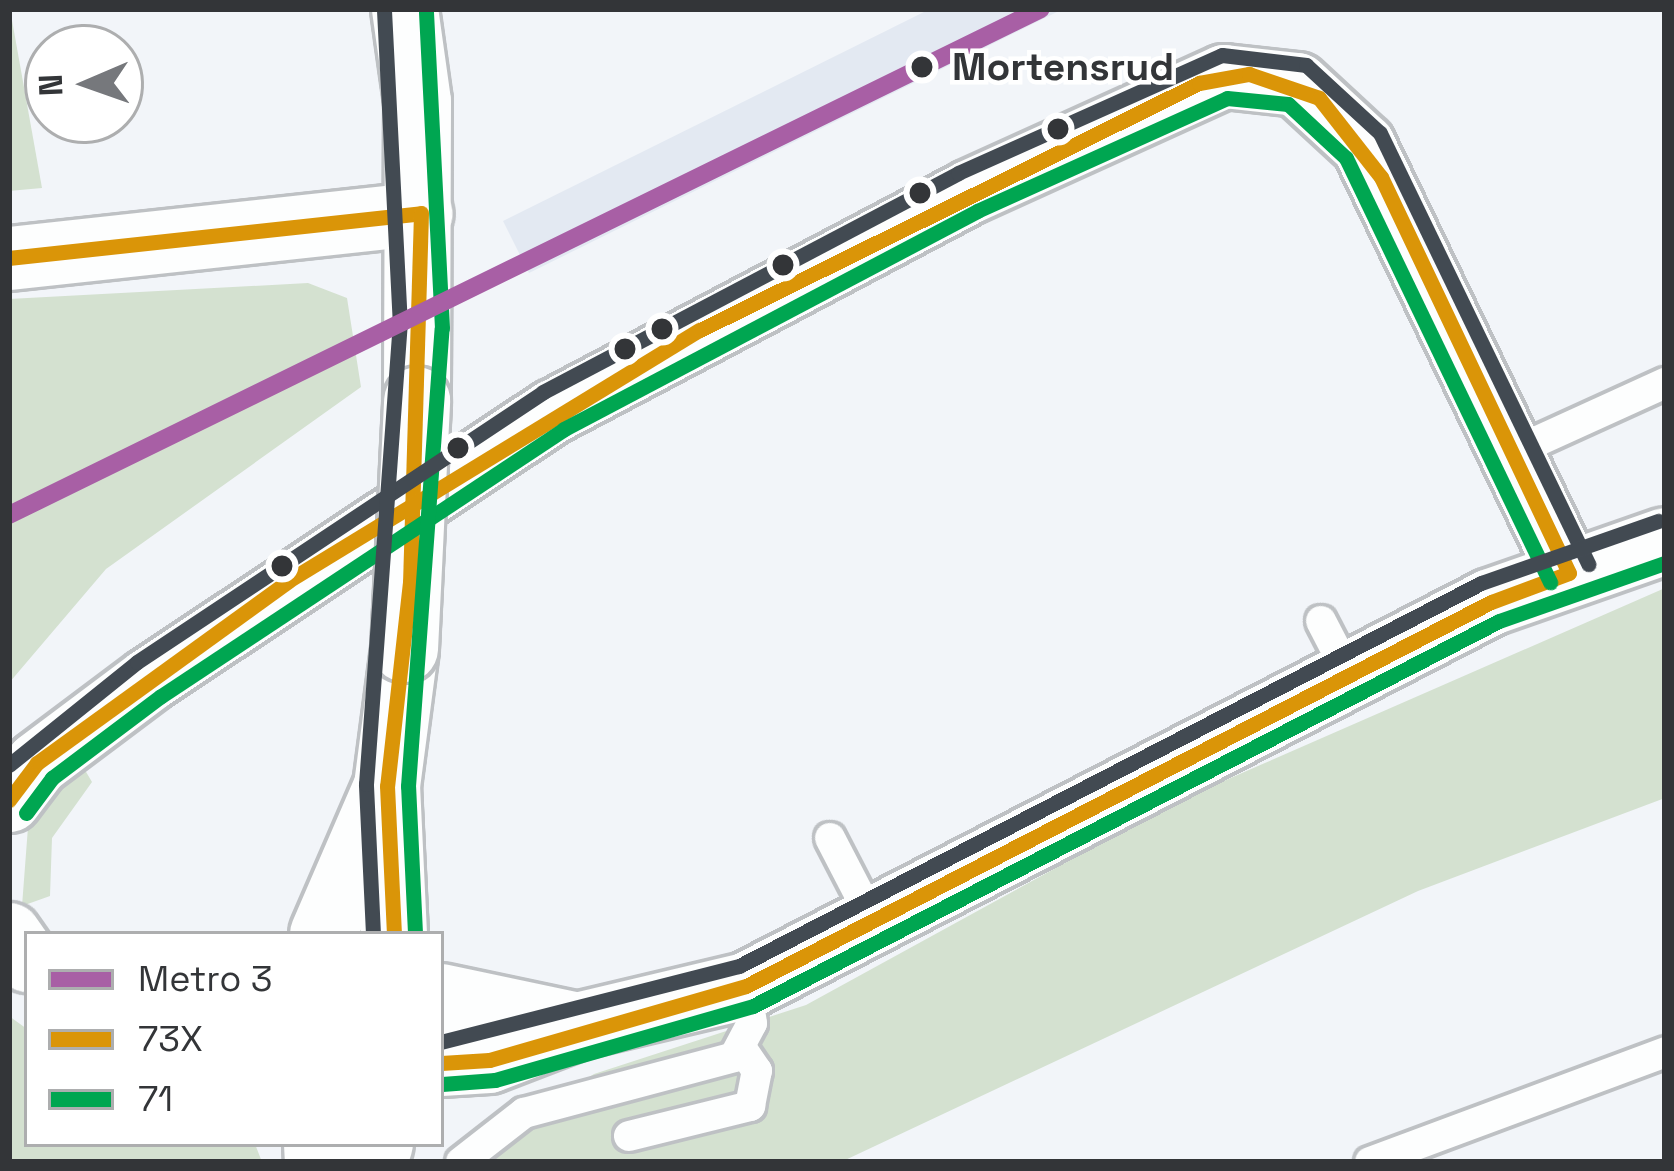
<!DOCTYPE html>
<style>
body{margin:0}
#map{position:relative;width:1674px;height:1171px;overflow:hidden;background:#f2f5f9;font-family:"Space Grotesk",sans-serif}
div>[style]{position:absolute}
[style*='--x']{left:calc(var(--x)*1px);top:calc(var(--y)*1px);width:calc(var(--w)*1px);rotate:calc(var(--a)*1deg)}
.built>*{inset:0;background:#e3e9f2}
.green>*{inset:0;background:#d4e1d0}
.roads{filter:drop-shadow(3px 0 #bec1c4) drop-shadow(-3px 0 #bec1c4) drop-shadow(0 3px #bec1c4) drop-shadow(0 -3px #bec1c4)}
.service>*{height:30px;margin:-15px;padding:0 15px;transform-origin:15px;border-radius:15px;background:#fdfefe}
.minor>*{height:63px;margin:-31.5px;padding:0 31.5px;transform-origin:31.5px;border-radius:31.5px;background:#fdfefe}
.tertiary>*{height:66px;margin:-33px;padding:0 33px;transform-origin:33px;border-radius:33px;background:#fdfefe}
.bridges{filter:drop-shadow(3px 0 #bec1c4) drop-shadow(-3px 0 #bec1c4) drop-shadow(0 3px #bec1c4) drop-shadow(0 -3px #bec1c4)}
.tertiary-bridge>*{height:66px;margin:-33px;padding:0 33px;transform-origin:33px;border-radius:33px;background:#fdfefe}
.bus-1>*{height:15px;margin:-7.5px;padding:0 7.5px;transform-origin:7.5px;border-radius:7.5px;background:#da9508}
.bus-2>*{height:15px;margin:-7.5px;padding:0 7.5px;transform-origin:7.5px;border-radius:7.5px;background:#00a651}
.bus-3>*{height:15px;margin:-7.5px;padding:0 7.5px;transform-origin:7.5px;border-radius:7.5px;background:#424a52}
.metro-1>*{height:18px;margin:-9px;padding:0 9px;transform-origin:9px;border-radius:9px;background:#a85fa5}
.dots>*{width:33px;height:33px;translate:-50% -50%;box-sizing:border-box;border:6px solid #fff;border-radius:50%}
span{translate:-50% -50%;white-space:nowrap;text-align:center;line-height:1.15;-webkit-text-stroke:9px #fff;paint-order:stroke}
.stop-label{font-size:39px;color:#333538;font-weight:700}
.left{translate:0 -50%;text-align:left}
.frame{position:absolute;inset:0;border:12px solid #333538;pointer-events:none}
.legend{position:absolute;left:24px;top:931px;width:420px;height:216px;box-sizing:border-box;background:#fff;border:3px solid #adaeaf;margin:0;padding:15px 21px;list-style:none;font-size:36px;color:#333538}
.legend li{display:flex;align-items:center;gap:24px;height:60px}
.legend b{width:60px;border:3px solid #adaeaf}
.north{position:absolute;left:24px;top:24px;width:120px;height:120px;box-sizing:border-box;background:#fff;border:3px solid #adaeaf;border-radius:50%;rotate:268deg;font-size:33px;font-weight:700;line-height:48px;text-align:center;color:#333538}
.north::after{content:'';display:block;margin:auto;width:42px;height:54px;background:#76787c;clip-path:polygon(50% 0,100% 100%,50% 72%,0 100%)}
</style>
<div id="map">
<div class="built">
<div style="clip-path:polygon(930px 9px,1063px 9px,529px 273px,503px 221px)"></div>
</div>
<div class="green">
<div style="clip-path:polygon(9px 9px,10px 9px,42px 188px,9px 191px)"></div>
<div style="clip-path:polygon(308px 283px,347px 298px,361px 387px,106px 569px,9px 683px,9px 299px)"></div>
<div style="clip-path:polygon(1665px 588px,1665px 798px,1418px 891px,841px 1162px,455px 1162px,594px 1074px,806px 1005px,1178px 801px)"></div>
<div style="clip-path:polygon(82px 765px,92px 782px,52px 838px,50px 896px,22px 906px,28px 827px)"></div>
<div style="clip-path:polygon(9px 1016px,27px 1029px,27px 1144px,255px 1144px,262px 1162px,9px 1162px)"></div>
</div>
<div class="roads">
<div class="service">
<div style="--x:1516;--y:451;--w:164;--a:-24.5"></div>
<div style="--x:1321;--y:621;--w:61;--a:62.6"></div>
<div style="--x:830;--y:838;--w:96;--a:62.6"></div>
<div style="--x:629;--y:1136;--w:125;--a:-13.9"></div>
<div style="--x:750;--y:1106;--w:36;--a:-79"></div>
<div style="--x:757;--y:1071;--w:25;--a:-124"></div>
<div style="--x:461;--y:1162;--w:80;--a:-37.9"></div>
<div style="--x:524;--y:1113;--w:217;--a:-14.9"></div>
<div style="--x:734;--y:1057;--w:38;--a:-62"></div>
<div style="--x:752;--y:1023;--w:37;--a:-99"></div>
<div style="--x:1370;--y:1162;--w:315;--a:-20.4"></div>
</div>
<div class="minor">
<div style="--x:9;--y:258;--w:414;--a:-6.2"></div>
<div style="--x:9;--y:800;--w:46;--a:-52.9"></div>
<div style="--x:37;--y:763;--w:140;--a:-36.9"></div>
<div style="--x:149;--y:679;--w:485;--a:-33.6"></div>
<div style="--x:553;--y:411;--w:469;--a:-27.8"></div>
<div style="--x:968;--y:192;--w:281;--a:-24.4"></div>
<div style="--x:1224;--y:76;--w:73;--a:6.3"></div>
<div style="--x:1297;--y:84;--w:90;--a:42.7"></div>
<div style="--x:1363;--y:145;--w:475;--a:64.3"></div>
<div style="--x:9;--y:934;--w:32;--a:55"></div>
</div>
<div class="tertiary">
<div style="--x:405;--y:9;--w:94;--a:82"></div>
<div style="--x:418;--y:102;--w:298;--a:90.2"></div>
<div style="--x:323;--y:934;--w:161;--a:-66.6"></div>
<div style="--x:394;--y:934;--w:148;--a:-92.7"></div>
<div style="--x:387;--y:786;--w:138;--a:-82.5"></div>
<div style="--x:441;--y:997;--w:139;--a:12"></div>
<div style="--x:441;--y:1063;--w:48;--a:-3.6"></div>
<div style="--x:489;--y:1060;--w:94;--a:-21.1"></div>
<div style="--x:577;--y:1026;--w:174;--a:-13.3"></div>
<div style="--x:746;--y:986;--w:838;--a:-27.27"></div>
<div style="--x:1491;--y:602;--w:184;--a:-19.3"></div>
<div style="--x:317;--y:1144;--w:18;--a:87"></div>
<div style="--x:374;--y:1162;--w:19;--a:-72"></div>
</div>
</div>
<div class="bridges">
<div class="tertiary-bridge">
<div style="--x:405;--y:649;--w:249;--a:-87.2"></div>
</div>
</div>
<div class="bus-1">
<div style="--x:9;--y:258;--w:414;--a:-6.2"></div>
<div style="--x:421;--y:213;--w:369;--a:91.7"></div>
<div style="--x:410;--y:582;--w:205;--a:96.4"></div>
<div style="--x:387;--y:786;--w:148;--a:87.3"></div>
<div style="--x:9;--y:800;--w:46;--a:-52.9"></div>
<div style="--x:37;--y:763;--w:310;--a:-35.9"></div>
<div style="--x:288;--y:581;--w:482;--a:-31.4"></div>
<div style="--x:700;--y:330;--w:557;--a:-26.33"></div>
<div style="--x:1199;--y:83;--w:51;--a:-10.2"></div>
<div style="--x:1249;--y:74;--w:74;--a:18.9"></div>
<div style="--x:1319;--y:98;--w:100;--a:51.9"></div>
<div style="--x:1381;--y:177;--w:438;--a:64.6"></div>
<div style="--x:1569;--y:573;--w:83;--a:159.6"></div>
<div style="--x:1491;--y:602;--w:838;--a:152.73"></div>
<div style="--x:746;--y:986;--w:267;--a:163.9"></div>
<div style="--x:489;--y:1060;--w:48;--a:176.4"></div>
</div>
<div class="bus-2">
<div style="--x:26;--y:813;--w:44;--a:-53.4"></div>
<div style="--x:52;--y:778;--w:136;--a:-37"></div>
<div style="--x:161;--y:696;--w:483;--a:-33.5"></div>
<div style="--x:564;--y:429;--w:467;--a:-27.8"></div>
<div style="--x:977;--y:211;--w:274;--a:-24.3"></div>
<div style="--x:1227;--y:98;--w:61;--a:5.6"></div>
<div style="--x:1288;--y:104;--w:79;--a:43"></div>
<div style="--x:1346;--y:158;--w:471;--a:64.3"></div>
<div style="--x:415;--y:933;--w:147;--a:-92.7"></div>
<div style="--x:408;--y:786;--w:459;--a:-85.8"></div>
<div style="--x:442;--y:328;--w:319;--a:-92.9"></div>
<div style="--x:442;--y:1084;--w:53;--a:-4.3"></div>
<div style="--x:495;--y:1080;--w:268;--a:-16"></div>
<div style="--x:753;--y:1006;--w:839;--a:-27.3"></div>
<div style="--x:1499;--y:621;--w:176;--a:-19.3"></div>
</div>
<div class="bus-3">
<div style="--x:9;--y:765;--w:164;--a:-38.8"></div>
<div style="--x:137;--y:662;--w:488;--a:-33.6"></div>
<div style="--x:543;--y:392;--w:469;--a:-27.8"></div>
<div style="--x:958;--y:173;--w:289;--a:-24.1"></div>
<div style="--x:1222;--y:55;--w:85;--a:6.8"></div>
<div style="--x:1306;--y:65;--w:100;--a:42.6"></div>
<div style="--x:1380;--y:133;--w:479;--a:64.2"></div>
<div style="--x:373;--y:934;--w:150;--a:-92.7"></div>
<div style="--x:366;--y:784;--w:459;--a:-85.8"></div>
<div style="--x:400;--y:326;--w:316;--a:-92.9"></div>
<div style="--x:441;--y:1042;--w:308;--a:-14.3"></div>
<div style="--x:739;--y:966;--w:835;--a:-27.3"></div>
<div style="--x:1481;--y:583;--w:188;--a:-19.3"></div>
</div>
<div class="metro-1">
<div style="--x:9;--y:515;--w:1149;--a:-26.12"></div>
</div>
<div class="dots">
<div style="left:922px;top:67px;background:#333538"></div>
<div style="left:1058px;top:129px;background:#333538"></div>
<div style="left:920px;top:193px;background:#333538"></div>
<div style="left:783px;top:265px;background:#333538"></div>
<div style="left:662px;top:329px;background:#333538"></div>
<div style="left:625px;top:349px;background:#333538"></div>
<div style="left:458px;top:448px;background:#333538"></div>
<div style="left:282px;top:566px;background:#333538"></div>
</div>
<div class="stop-label">
<span class="left" style="left:952px;top:67px">Mortensrud</span>
</div>
<div class="frame"></div>
<ul class="legend">
<li><b style="height:15px;background:#a85fa5"></b>Metro 3</li>
<li><b style="height:15px;background:#da9508"></b>73X</li>
<li><b style="height:15px;background:#00a651"></b>71</li>
</ul>
<div class="north">N</div>
</div>
